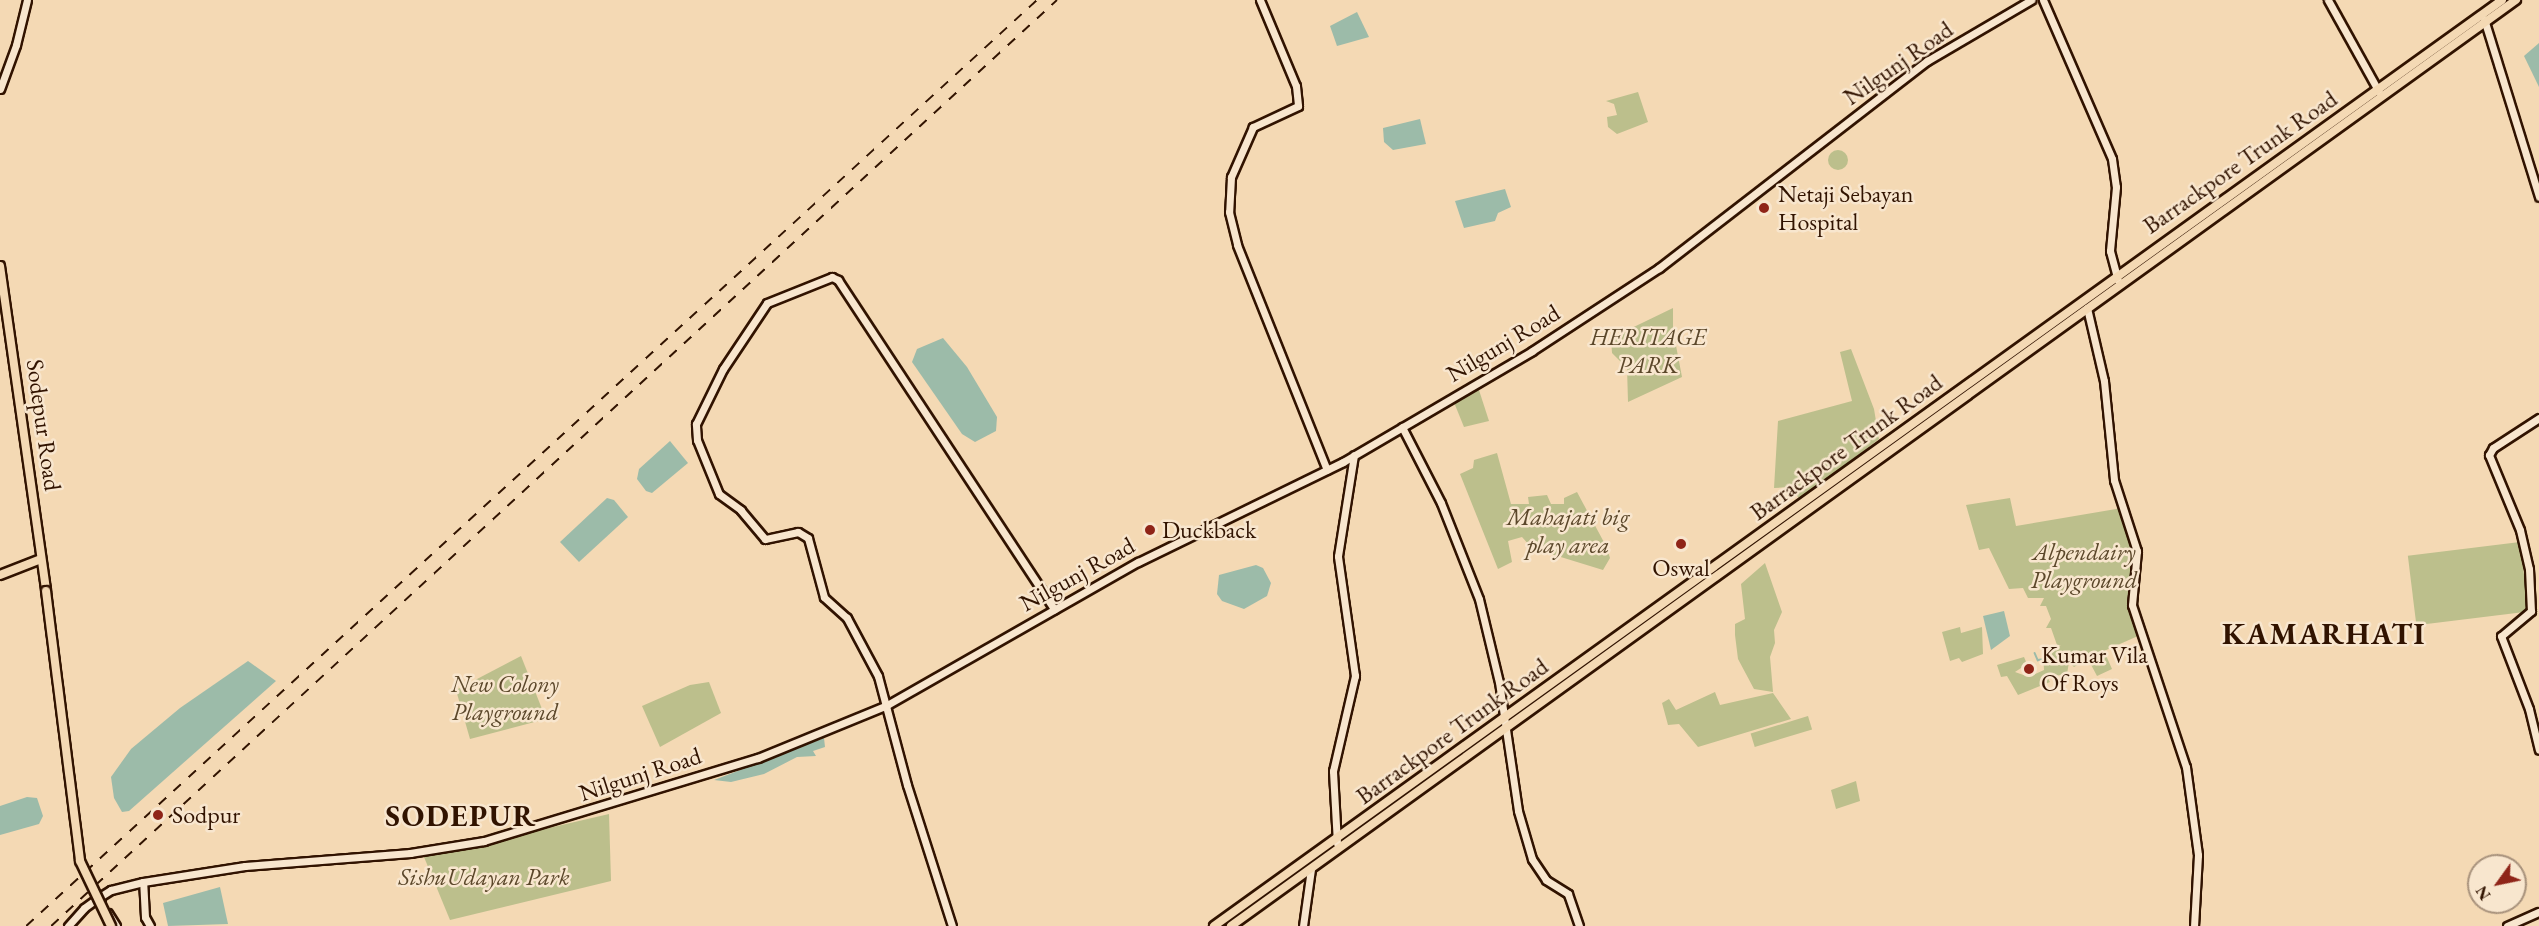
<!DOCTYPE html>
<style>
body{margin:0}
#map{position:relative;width:2539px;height:926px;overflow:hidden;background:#f4d9b4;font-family:"EB Garamond",serif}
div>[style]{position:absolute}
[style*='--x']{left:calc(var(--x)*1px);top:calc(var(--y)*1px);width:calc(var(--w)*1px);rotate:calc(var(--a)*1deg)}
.green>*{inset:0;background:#bcbf8c;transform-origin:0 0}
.round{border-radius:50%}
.water>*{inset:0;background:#9cbba9}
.stream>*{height:1.5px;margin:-0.75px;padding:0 0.75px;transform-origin:0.75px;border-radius:0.75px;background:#9cbba9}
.roads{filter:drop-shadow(2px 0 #311300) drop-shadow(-2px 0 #311300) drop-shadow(0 2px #311300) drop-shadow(0 -2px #311300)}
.secondary>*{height:7px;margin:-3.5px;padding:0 3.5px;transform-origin:3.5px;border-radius:3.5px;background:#f8e6ce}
.primary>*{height:8px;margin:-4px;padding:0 4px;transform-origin:4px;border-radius:4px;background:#f4d9b4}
.rail>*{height:1.5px;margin-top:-0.75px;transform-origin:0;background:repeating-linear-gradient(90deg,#311300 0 10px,transparent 0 20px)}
.bridges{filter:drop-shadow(2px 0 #311300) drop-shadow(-2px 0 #311300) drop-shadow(0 2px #311300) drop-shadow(0 -2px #311300)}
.primary-bridge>*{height:8px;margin:-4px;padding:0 4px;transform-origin:4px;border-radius:4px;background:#f4d9b4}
.dots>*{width:16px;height:16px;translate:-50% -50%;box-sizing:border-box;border:3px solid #f8e6ce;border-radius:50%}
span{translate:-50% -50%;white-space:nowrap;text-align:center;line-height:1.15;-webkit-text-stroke:5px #f8e6ce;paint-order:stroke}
.street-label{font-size:24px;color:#311300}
.poi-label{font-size:24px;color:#311300}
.left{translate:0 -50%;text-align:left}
.park-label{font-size:24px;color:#5b472a;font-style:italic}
.district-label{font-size:30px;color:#311300;font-weight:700;letter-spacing:1.5px}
.north{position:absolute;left:2467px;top:854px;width:60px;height:60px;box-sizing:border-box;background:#f8e6ce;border:2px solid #a8927c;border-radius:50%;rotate:237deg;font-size:16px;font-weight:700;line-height:24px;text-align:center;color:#311300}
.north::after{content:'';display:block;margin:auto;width:21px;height:27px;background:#8f2418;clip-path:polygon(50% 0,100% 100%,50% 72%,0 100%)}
</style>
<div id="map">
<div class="green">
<div style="clip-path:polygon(1638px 92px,1648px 122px,1617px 134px,1608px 127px,1607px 117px,1617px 115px,1614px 104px,1606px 101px)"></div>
<div class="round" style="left:1828px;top:150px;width:20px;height:20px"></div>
<div style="clip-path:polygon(1673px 308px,1673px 330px,1682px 377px,1628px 402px,1627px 368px,1612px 353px,1611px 338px)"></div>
<div style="clip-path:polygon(1851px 349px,1874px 409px,1879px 439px,1800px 500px,1791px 487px,1774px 488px,1778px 421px,1852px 401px,1840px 352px)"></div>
<div style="clip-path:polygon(1478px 387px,1489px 421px,1464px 427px,1453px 400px)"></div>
<div style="clip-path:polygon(1497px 453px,1511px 504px,1529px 504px,1528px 497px,1547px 495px,1551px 504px,1564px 504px,1564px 498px,1577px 492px,1606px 546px,1610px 558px,1603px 570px,1551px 554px,1537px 554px,1522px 537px,1508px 541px,1512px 562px,1498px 569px,1460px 474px,1473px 468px,1474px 460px)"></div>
<div style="clip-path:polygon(2010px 498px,2016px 526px,2122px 508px,2134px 542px,2130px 605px,2138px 636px,2104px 651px,2112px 669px,2097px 676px,2088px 659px,2074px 667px,2069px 662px,2067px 674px,2047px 677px,2050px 682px,2018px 695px,2007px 676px,2001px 677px,1997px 665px,2024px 657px,2027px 664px,2015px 672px,2029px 677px,2044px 670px,2043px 652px,2061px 645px,2057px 645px,2051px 628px,2046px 628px,2051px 619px,2046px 606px,2040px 606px,2044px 598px,2028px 598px,2023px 588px,2009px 589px,1989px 548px,1979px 550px,1966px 505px)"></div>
<div style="left:2520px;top:542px;width:70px;height:113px;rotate:83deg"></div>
<div style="clip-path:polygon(1765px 563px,1782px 612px,1774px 630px,1775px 643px,1770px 657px,1773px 692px,1754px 689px,1738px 659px,1735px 635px,1735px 624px,1745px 619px,1741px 584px)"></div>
<div style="clip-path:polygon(1960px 627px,1961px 633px,1982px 627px,1983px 654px,1962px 662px,1959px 658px,1950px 661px,1942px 632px)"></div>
<div style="clip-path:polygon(521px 656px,546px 719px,470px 739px,456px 690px)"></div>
<div style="clip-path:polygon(709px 682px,721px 713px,660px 747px,642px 706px,690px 685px)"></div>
<div style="clip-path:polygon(1715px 692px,1720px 705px,1773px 693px,1791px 719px,1698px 747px,1679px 724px,1668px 725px,1662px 703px,1669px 699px,1676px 710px)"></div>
<div style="left:1808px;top:716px;width:14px;height:60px;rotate:73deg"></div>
<div style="clip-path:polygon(1856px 781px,1860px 801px,1836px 809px,1831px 790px)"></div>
<div style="clip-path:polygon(609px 814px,611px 881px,450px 920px,424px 857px)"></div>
</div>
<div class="water">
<div style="clip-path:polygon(1357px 12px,1369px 37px,1337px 46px,1330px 26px)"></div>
<div style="clip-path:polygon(2539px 43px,2539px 87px,2524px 56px)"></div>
<div style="clip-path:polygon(1420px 119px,1426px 144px,1393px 150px,1384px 142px,1383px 128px)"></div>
<div style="clip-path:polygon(1505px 189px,1511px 207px,1498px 213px,1495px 221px,1464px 228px,1455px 201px)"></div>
<div style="clip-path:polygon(943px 338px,967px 367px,997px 417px,996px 431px,975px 442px,962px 434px,912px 362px,917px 349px)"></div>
<div style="clip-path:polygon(670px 441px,688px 463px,652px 493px,646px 491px,637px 479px,639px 469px)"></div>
<div style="clip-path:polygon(607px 498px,614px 500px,628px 517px,579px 562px,560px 542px)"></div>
<div style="clip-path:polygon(1256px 565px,1263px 568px,1271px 583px,1267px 596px,1244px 609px,1222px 601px,1217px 594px,1219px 575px)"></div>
<div style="clip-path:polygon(2004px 611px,2010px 636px,1991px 650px,1983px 616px)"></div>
<div style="clip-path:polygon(248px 661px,276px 681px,129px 811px,122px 812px,114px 798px,111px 777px,131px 749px,180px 708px)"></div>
<div style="clip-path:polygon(824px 738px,825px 747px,813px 751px,816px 756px,797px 757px,764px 774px,731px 782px,714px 780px)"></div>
<div style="clip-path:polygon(27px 797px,37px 798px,43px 816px,39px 824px,0 835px,0 806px)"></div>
<div style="clip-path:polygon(220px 887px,228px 924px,168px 926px,163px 903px)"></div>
</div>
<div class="stream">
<div style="--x:2035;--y:653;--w:8;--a:67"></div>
<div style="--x:2038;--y:660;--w:6;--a:-9"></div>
</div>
<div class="roads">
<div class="secondary">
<div style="--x:1260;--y:0;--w:93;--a:67.3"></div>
<div style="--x:1296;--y:86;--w:20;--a:84"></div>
<div style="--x:1298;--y:106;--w:50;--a:155"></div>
<div style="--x:1253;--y:127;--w:55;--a:113.7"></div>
<div style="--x:1231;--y:177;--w:35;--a:93"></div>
<div style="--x:1229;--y:212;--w:34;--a:76"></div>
<div style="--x:1237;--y:245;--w:242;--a:68.2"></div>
<div style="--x:2043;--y:0;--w:173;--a:66.5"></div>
<div style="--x:2112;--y:159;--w:28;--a:82"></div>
<div style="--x:2116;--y:187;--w:64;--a:95.4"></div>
<div style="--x:2110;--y:251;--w:30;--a:75"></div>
<div style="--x:2328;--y:0;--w:105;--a:61"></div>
<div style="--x:2484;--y:19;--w:186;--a:72.8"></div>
<div style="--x:0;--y:89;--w:47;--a:-70"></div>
<div style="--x:16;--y:45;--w:46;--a:-76.3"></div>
<div style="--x:2087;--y:308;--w:75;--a:76.9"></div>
<div style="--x:2104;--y:381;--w:100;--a:84.2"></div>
<div style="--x:2114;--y:480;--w:75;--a:72.1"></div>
<div style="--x:2137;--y:551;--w:54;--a:95.3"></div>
<div style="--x:2132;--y:605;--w:171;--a:71.6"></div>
<div style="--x:2186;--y:767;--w:89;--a:82.2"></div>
<div style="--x:2198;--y:855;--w:71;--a:93.2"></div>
<div style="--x:2539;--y:418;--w:55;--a:146.9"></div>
<div style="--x:2493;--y:448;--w:8;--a:120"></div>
<div style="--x:2489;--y:455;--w:81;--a:67.5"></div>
<div style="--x:2520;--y:530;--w:40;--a:77"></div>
<div style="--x:2529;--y:569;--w:42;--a:87.3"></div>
<div style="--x:2531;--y:611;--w:39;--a:140"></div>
<div style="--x:2501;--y:636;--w:78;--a:69"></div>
<div style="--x:2529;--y:709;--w:42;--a:76.3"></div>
<div style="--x:1402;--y:427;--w:85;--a:62.8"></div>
<div style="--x:1441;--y:503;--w:103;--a:68.4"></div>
<div style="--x:1479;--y:599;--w:85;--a:76.5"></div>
<div style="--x:1499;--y:682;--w:130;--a:81.6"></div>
<div style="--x:1518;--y:811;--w:50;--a:73.7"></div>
<div style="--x:1532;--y:859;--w:25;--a:56"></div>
<div style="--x:1546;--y:880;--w:26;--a:32"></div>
<div style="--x:1568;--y:894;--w:34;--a:71"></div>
<div style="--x:1337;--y:843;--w:72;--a:-93.2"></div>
<div style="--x:1333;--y:771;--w:98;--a:-77"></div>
<div style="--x:1355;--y:676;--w:121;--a:-98.1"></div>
<div style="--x:1338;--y:556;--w:102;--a:-81"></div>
<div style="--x:98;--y:898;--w:15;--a:-32"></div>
<div style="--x:111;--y:890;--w:33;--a:-14"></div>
<div style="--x:108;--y:913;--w:15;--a:58"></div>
<div style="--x:68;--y:926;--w:24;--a:-48"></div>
<div style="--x:84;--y:908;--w:17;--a:-36"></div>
<div style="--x:98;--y:898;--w:4;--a:45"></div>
<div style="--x:150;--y:926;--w:10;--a:-119"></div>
<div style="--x:145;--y:917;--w:35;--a:-93"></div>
<div style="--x:143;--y:882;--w:103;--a:-8.9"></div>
<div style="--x:245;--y:866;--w:166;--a:-4.5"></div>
<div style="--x:410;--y:853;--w:75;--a:-9.2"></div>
<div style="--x:484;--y:841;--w:286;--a:-16.9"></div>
<div style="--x:758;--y:758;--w:139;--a:-22.3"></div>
<div style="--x:887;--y:705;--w:289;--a:-29.7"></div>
<div style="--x:1138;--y:562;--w:228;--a:-26"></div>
<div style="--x:1343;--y:462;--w:219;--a:-30.4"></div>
<div style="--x:1532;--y:351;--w:152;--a:-33.2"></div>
<div style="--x:1659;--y:268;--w:339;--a:-37.7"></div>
<div style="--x:1927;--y:61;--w:121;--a:-30.4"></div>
<div style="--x:952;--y:926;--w:148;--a:-107.7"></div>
<div style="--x:907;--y:785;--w:113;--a:-104.9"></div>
<div style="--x:878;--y:676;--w:66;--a:-118.1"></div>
<div style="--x:847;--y:618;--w:31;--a:-138"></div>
<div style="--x:824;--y:597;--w:61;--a:-105.2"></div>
<div style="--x:808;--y:538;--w:12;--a:-149"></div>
<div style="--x:798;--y:532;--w:34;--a:168"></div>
<div style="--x:765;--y:539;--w:38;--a:-130"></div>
<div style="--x:741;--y:510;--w:27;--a:-144"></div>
<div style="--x:719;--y:494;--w:58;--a:-112.2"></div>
<div style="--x:697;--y:440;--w:16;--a:-94"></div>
<div style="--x:696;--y:424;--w:61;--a:-63.9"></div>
<div style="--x:723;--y:369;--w:79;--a:-56.3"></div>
<div style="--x:767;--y:303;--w:70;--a:-21.8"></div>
<div style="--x:832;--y:277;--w:7;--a:27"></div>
<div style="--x:838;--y:280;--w:394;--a:56.7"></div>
<div style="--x:1303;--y:926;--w:58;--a:-82"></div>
<div style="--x:2507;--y:926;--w:35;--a:-24"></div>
</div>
<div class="primary">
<div style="--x:0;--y:266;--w:328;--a:81.9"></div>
<div style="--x:0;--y:575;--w:44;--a:-21.3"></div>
<div style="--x:1214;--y:926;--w:1586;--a:-35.71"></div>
<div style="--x:1231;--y:926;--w:1584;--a:-35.78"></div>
</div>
</div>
<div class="rail">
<div style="--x:26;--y:926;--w:1371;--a:-42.49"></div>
<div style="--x:51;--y:926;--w:1367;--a:-42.63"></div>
</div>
<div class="bridges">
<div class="primary-bridge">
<div style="--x:46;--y:591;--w:272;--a:82.8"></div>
<div style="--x:80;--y:861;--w:72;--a:64.5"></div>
</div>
</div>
<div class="dots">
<div style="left:1764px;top:208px;background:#8f2418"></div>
<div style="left:1150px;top:530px;background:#8f2418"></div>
<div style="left:1681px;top:544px;background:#8f2418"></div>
<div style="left:2029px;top:669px;background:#8f2418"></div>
<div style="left:158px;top:815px;background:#8f2418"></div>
</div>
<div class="street-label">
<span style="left:1898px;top:63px;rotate:-35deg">Nilgunj Road</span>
<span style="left:2240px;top:162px;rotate:-35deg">Barrackpore Trunk Road</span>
<span style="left:1503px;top:343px;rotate:-31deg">Nilgunj Road</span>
<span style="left:44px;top:425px;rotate:82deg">Sodepur Road</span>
<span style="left:1846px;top:447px;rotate:-36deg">Barrackpore Trunk Road</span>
<span style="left:1077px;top:574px;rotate:-29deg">Nilgunj Road</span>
<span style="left:1452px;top:731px;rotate:-36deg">Barrackpore Trunk Road</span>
<span style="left:640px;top:774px;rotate:-18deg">Nilgunj Road</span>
</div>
<div class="poi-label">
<span class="left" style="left:1778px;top:208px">Netaji Sebayan<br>Hospital</span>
<span class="left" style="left:1162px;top:530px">Duckback</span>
<span style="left:1681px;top:568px">Oswal</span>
<span class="left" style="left:2041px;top:669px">Kumar Vila<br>Of Roys</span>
<span class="left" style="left:172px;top:815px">Sodpur</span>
</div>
<div class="park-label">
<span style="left:1648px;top:351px">HERITAGE<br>PARK</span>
<span style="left:1568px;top:531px">Mahajati big<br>play area</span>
<span style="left:2084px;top:566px">Alpendairy<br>Playground</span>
<span style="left:505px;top:698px">New Colony<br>Playground</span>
<span style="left:484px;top:877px">SishuUdayan Park</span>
</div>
<div class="district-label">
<span style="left:2324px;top:634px">KAMARHATI</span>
<span style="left:461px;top:816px">SODEPUR</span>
</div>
<div class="north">N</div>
</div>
